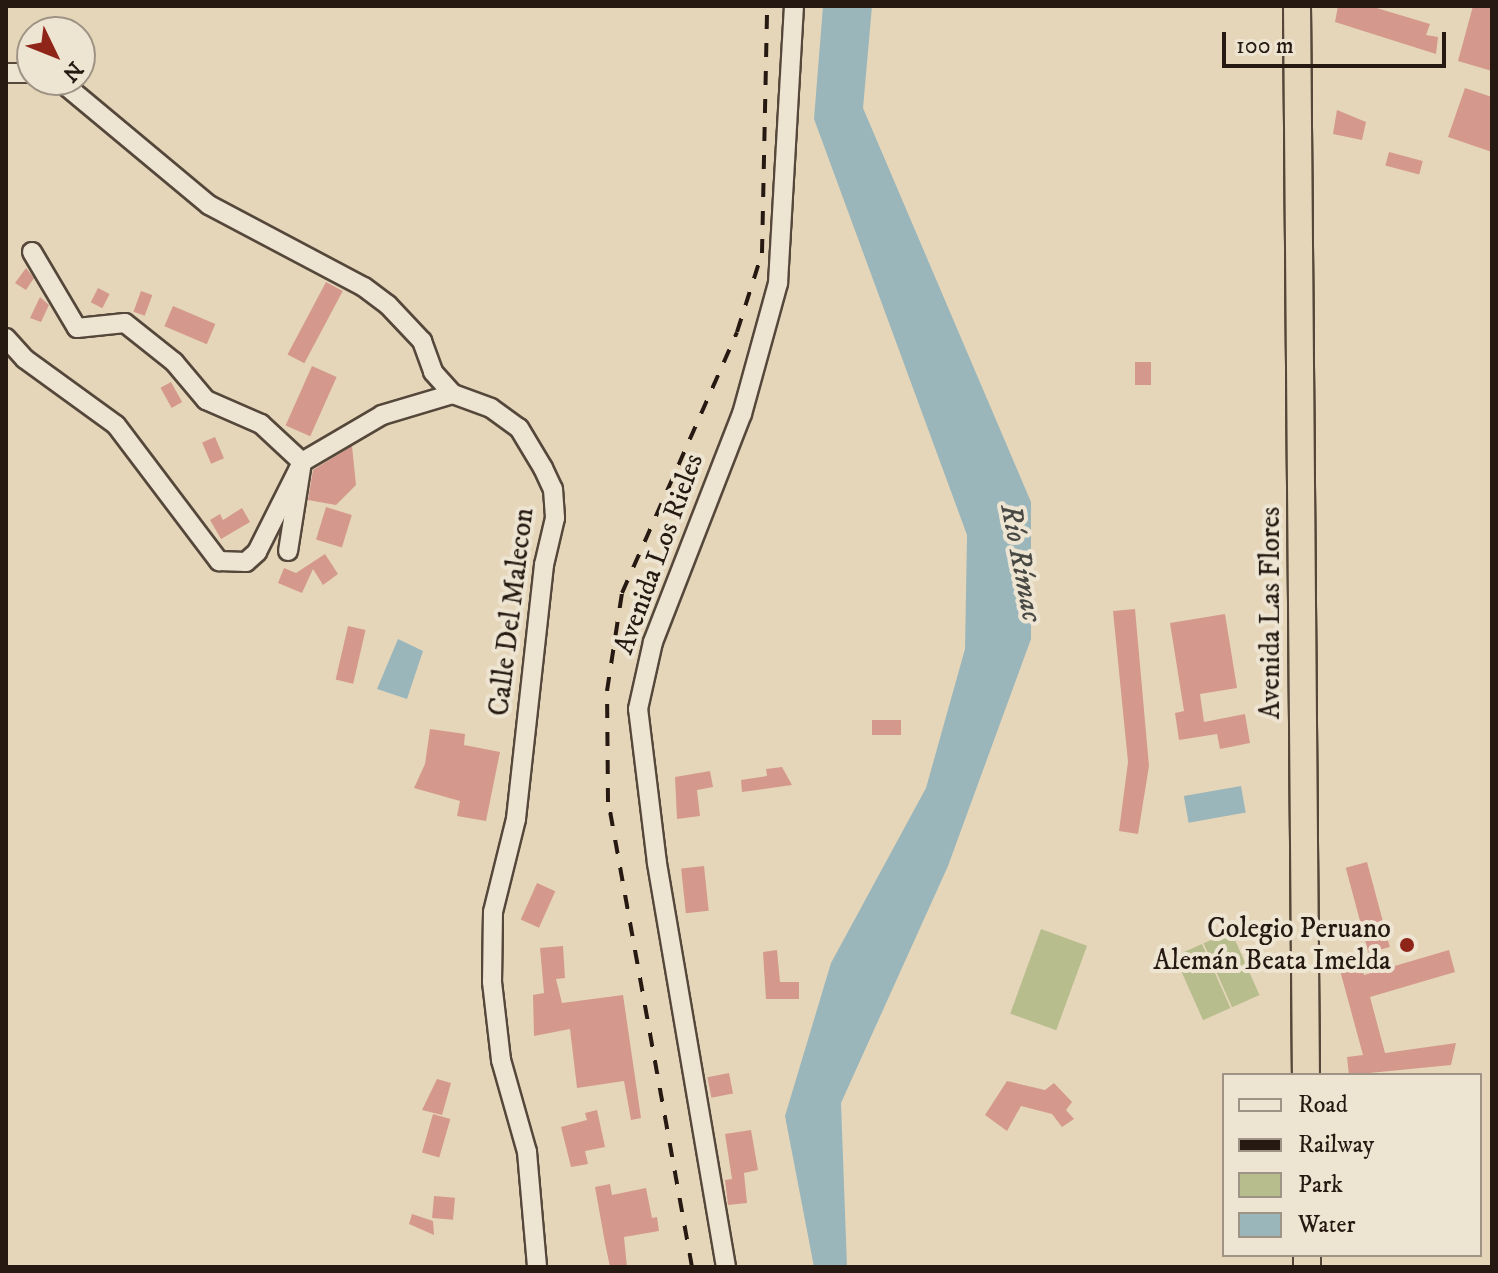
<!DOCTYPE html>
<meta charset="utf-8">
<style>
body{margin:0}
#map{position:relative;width:1498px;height:1273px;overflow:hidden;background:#e5d6ba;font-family:"IM FELL DW Pica",serif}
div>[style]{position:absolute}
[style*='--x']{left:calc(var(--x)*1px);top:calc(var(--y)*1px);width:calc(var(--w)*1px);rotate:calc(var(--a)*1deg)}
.green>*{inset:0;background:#b7bd8d;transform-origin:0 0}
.water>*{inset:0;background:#9ab6ba;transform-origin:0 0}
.building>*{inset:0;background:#d4998c;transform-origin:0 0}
.roads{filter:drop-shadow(2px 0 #55483b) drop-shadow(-2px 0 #55483b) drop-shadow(0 2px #55483b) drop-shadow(0 -2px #55483b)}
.minor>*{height:18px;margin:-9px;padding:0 9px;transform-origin:9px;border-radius:9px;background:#eee4d2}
.highway>*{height:26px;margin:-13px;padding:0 13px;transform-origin:13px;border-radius:13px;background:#e5d6ba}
.rail>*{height:4px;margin-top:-2px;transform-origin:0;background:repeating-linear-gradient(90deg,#251911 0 14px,transparent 0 28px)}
.dots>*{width:22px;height:22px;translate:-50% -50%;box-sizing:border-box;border:4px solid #eee4d2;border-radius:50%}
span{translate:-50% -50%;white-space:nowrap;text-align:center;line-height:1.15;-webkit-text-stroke:8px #eee4d2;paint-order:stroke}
.street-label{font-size:28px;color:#251911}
.poi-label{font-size:28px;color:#251911}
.right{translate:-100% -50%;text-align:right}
.water-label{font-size:30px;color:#484844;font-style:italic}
.frame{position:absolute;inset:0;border:8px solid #251911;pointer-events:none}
.legend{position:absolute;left:1222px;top:1073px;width:260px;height:184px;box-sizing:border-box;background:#eee4d2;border:2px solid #9e9385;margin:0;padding:10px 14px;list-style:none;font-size:24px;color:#251911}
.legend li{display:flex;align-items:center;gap:16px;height:40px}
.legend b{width:40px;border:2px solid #9e9385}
.north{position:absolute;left:16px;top:16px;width:80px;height:80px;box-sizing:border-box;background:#eee4d2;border:2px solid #9e9385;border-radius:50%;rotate:133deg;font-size:22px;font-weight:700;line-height:32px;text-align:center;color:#251911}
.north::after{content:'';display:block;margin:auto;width:28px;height:36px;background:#8f2418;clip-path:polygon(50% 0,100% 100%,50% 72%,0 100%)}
.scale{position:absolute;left:1222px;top:32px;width:224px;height:36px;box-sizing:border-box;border:4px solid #251911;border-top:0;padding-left:10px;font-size:24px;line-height:28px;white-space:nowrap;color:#251911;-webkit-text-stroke:6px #eee4d2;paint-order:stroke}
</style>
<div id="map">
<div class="green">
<div style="left:1041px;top:929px;width:49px;height:90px;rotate:20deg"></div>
<div style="left:1231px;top:931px;width:70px;height:30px;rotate:66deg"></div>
<div style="left:1202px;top:944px;width:70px;height:30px;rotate:66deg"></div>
</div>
<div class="water">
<div style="clip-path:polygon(823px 6px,872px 6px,863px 108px,1031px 502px,1031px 639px,948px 866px,841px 1103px,847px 1267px,814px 1267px,785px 1116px,831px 963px,926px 788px,965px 649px,967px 535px,814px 119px)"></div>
<div style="clip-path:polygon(398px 639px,423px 651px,407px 699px,377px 689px)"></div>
<div style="left:1241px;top:786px;width:27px;height:58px;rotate:80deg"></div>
</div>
<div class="building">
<div style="clip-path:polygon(1338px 6px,1370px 6px,1430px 24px,1426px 35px,1438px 37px,1436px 54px,1335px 22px)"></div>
<div style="clip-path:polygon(1473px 6px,1492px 6px,1492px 71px,1458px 61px)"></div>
<div style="clip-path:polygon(1465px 88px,1492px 97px,1492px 152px,1448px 137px)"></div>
<div style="clip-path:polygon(1337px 110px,1366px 122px,1362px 140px,1333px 134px)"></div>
<div style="left:1389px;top:152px;width:35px;height:14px;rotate:15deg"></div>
<div style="clip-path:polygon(26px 268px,34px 278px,26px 290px,15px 283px)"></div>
<div style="left:326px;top:282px;width:19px;height:82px;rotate:28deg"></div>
<div style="left:98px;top:288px;width:13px;height:16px;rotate:27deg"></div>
<div style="left:141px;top:291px;width:12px;height:22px;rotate:20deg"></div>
<div style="clip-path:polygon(40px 297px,49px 305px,41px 322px,30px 318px)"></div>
<div style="left:173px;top:306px;width:46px;height:22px;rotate:23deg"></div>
<div style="left:1135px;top:362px;width:16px;height:23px"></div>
<div style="left:312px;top:366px;width:27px;height:65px;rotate:24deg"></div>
<div style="left:171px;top:382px;width:23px;height:12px;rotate:61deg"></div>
<div style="left:215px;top:437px;width:23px;height:14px;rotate:67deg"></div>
<div style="clip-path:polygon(352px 446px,356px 485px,336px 505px,308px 500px,313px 470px)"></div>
<div style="left:326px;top:507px;width:27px;height:34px;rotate:17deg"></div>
<div style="clip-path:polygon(242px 508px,250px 522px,221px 539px,210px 520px,220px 514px,223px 520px)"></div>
<div style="clip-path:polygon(325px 554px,338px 574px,323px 585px,313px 569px,302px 593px,278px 583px,284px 568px,296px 573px)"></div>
<div style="clip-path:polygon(1135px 609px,1149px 766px,1138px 834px,1119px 831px,1128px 762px,1113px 611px)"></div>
<div style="clip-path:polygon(1225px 614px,1237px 688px,1200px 694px,1204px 722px,1245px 714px,1250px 743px,1220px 749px,1217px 734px,1179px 740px,1175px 713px,1184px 711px,1170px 623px)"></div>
<div style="left:348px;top:626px;width:18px;height:55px;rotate:13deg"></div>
<div style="left:901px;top:720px;width:15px;height:29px;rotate:90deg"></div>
<div style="clip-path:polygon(430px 729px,465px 734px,464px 745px,500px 752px,486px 821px,457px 816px,460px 801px,414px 788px,425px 764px)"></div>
<div style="clip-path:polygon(782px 767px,792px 785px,742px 792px,741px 780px,767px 776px,766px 769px)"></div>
<div style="clip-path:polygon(710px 771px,713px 787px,697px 790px,700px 816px,677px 819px,675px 777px)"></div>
<div style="left:1367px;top:862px;width:88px;height:22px;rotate:75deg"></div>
<div style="left:704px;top:866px;width:45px;height:23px;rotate:84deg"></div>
<div style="left:537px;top:883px;width:20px;height:40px;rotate:24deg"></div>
<div style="clip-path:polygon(563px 946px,565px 978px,556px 979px,562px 1003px,623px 995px,641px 1118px,631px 1120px,624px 1081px,577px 1088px,570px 1029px,534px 1036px,533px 995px,544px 993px,540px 948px)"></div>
<div style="clip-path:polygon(777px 950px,780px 982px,799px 982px,799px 999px,766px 999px,763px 952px)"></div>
<div style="clip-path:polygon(1449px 950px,1455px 972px,1370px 997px,1385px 1053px,1456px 1043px,1451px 1065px,1349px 1075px,1347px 1057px,1363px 1055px,1338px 963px,1359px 957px,1364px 975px)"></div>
<div style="left:729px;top:1073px;width:21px;height:22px;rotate:79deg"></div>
<div style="clip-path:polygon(437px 1079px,451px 1083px,442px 1115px,422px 1110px)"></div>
<div style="clip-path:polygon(1007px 1081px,1045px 1090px,1054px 1083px,1072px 1102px,1066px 1110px,1074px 1119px,1062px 1127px,1052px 1114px,1021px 1106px,1007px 1131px,985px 1115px)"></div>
<div style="clip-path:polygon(597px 1110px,605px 1147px,585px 1151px,588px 1164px,571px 1167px,561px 1127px,587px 1120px,585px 1113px)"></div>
<div style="left:433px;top:1114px;width:18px;height:40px;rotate:16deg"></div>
<div style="clip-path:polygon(751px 1130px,758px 1170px,744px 1173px,747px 1203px,728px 1205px,725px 1180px,732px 1179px,725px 1134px)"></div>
<div style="clip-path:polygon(610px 1184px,612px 1195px,646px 1188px,652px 1218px,657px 1217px,659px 1231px,624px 1237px,627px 1267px,610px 1267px,605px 1243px,595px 1187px)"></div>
<div style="left:434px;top:1196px;width:21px;height:22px;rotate:5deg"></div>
<div style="clip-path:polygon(412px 1214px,433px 1221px,434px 1235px,409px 1224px)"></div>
</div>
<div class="roads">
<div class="minor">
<div style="--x:6;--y:73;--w:26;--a:0"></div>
<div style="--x:59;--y:80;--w:195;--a:39.8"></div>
<div style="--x:209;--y:205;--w:175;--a:27.9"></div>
<div style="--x:364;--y:287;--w:30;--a:37"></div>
<div style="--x:388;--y:305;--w:50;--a:46.6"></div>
<div style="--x:422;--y:341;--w:33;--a:70"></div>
<div style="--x:433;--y:372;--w:30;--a:48"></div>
<div style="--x:32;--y:252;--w:88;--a:59.4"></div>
<div style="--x:77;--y:328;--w:48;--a:-5.9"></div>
<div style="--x:125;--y:323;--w:63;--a:38.5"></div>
<div style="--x:174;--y:362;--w:50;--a:49.9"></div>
<div style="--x:206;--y:400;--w:60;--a:23.6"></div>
<div style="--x:261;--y:424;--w:56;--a:42.8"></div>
<div style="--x:302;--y:462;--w:93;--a:-30.4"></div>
<div style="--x:382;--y:415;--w:74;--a:-16.5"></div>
<div style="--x:453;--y:394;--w:40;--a:20.2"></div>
<div style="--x:491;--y:408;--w:34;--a:36"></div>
<div style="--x:519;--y:428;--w:47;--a:59"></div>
<div style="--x:543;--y:468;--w:23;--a:65"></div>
<div style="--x:553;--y:489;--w:29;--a:86"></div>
<div style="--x:555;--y:518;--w:48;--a:103.2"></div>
<div style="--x:544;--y:565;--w:256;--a:96.3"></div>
<div style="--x:516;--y:819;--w:96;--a:103.9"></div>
<div style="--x:493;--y:912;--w:70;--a:90.8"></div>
<div style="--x:492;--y:982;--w:79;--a:83.4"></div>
<div style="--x:501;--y:1060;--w:96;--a:74.2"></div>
<div style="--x:527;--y:1152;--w:115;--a:85"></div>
<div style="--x:6;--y:338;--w:28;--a:48"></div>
<div style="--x:25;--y:359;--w:112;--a:36"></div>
<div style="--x:116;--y:425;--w:171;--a:52.9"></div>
<div style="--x:219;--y:561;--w:27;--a:2"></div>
<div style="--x:246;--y:562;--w:15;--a:-42"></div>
<div style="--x:257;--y:552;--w:101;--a:-63.4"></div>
<div style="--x:302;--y:462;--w:90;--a:98.9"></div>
<div style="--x:726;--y:1267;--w:410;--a:-99.7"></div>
<div style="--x:657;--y:863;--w:155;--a:-97"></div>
<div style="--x:638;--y:709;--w:69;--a:-77.4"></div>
<div style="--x:653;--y:642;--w:245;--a:-68.7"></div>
<div style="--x:742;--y:414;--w:136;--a:-74.6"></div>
<div style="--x:778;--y:283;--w:277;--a:-86.7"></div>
</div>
<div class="highway">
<div style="--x:1297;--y:6;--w:1069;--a:89.52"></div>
<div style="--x:1307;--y:1255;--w:12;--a:90"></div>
</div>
</div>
<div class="rail">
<div style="--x:692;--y:1267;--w:473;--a:-100.2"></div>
<div style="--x:608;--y:802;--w:111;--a:-90.5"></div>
<div style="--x:607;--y:691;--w:99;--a:-81.3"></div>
<div style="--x:622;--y:593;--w:285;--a:-66.2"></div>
<div style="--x:737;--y:332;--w:83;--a:-72.4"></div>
<div style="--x:762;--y:253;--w:247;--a:-88.8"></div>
</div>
<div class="dots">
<div style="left:1407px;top:945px;background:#8f2418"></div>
</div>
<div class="street-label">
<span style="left:659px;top:554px;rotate:-70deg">Avenida Los Rieles</span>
<span style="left:512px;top:612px;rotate:-83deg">Calle Del Malecon</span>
<span style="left:1271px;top:613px;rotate:-90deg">Avenida Las Flores</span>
</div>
<div class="poi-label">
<span class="right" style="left:1391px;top:945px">Colegio Peruano<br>Alemán Beata Imelda</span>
</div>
<div class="water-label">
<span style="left:1020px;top:563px;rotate:79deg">Río Rímac</span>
</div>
<div class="frame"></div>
<ul class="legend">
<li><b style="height:10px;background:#eee4d2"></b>Road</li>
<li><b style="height:10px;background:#251911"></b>Railway</li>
<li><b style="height:22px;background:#b7bd8d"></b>Park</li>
<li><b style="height:22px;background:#9ab6ba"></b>Water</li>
</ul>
<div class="north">N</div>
<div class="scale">100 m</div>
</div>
